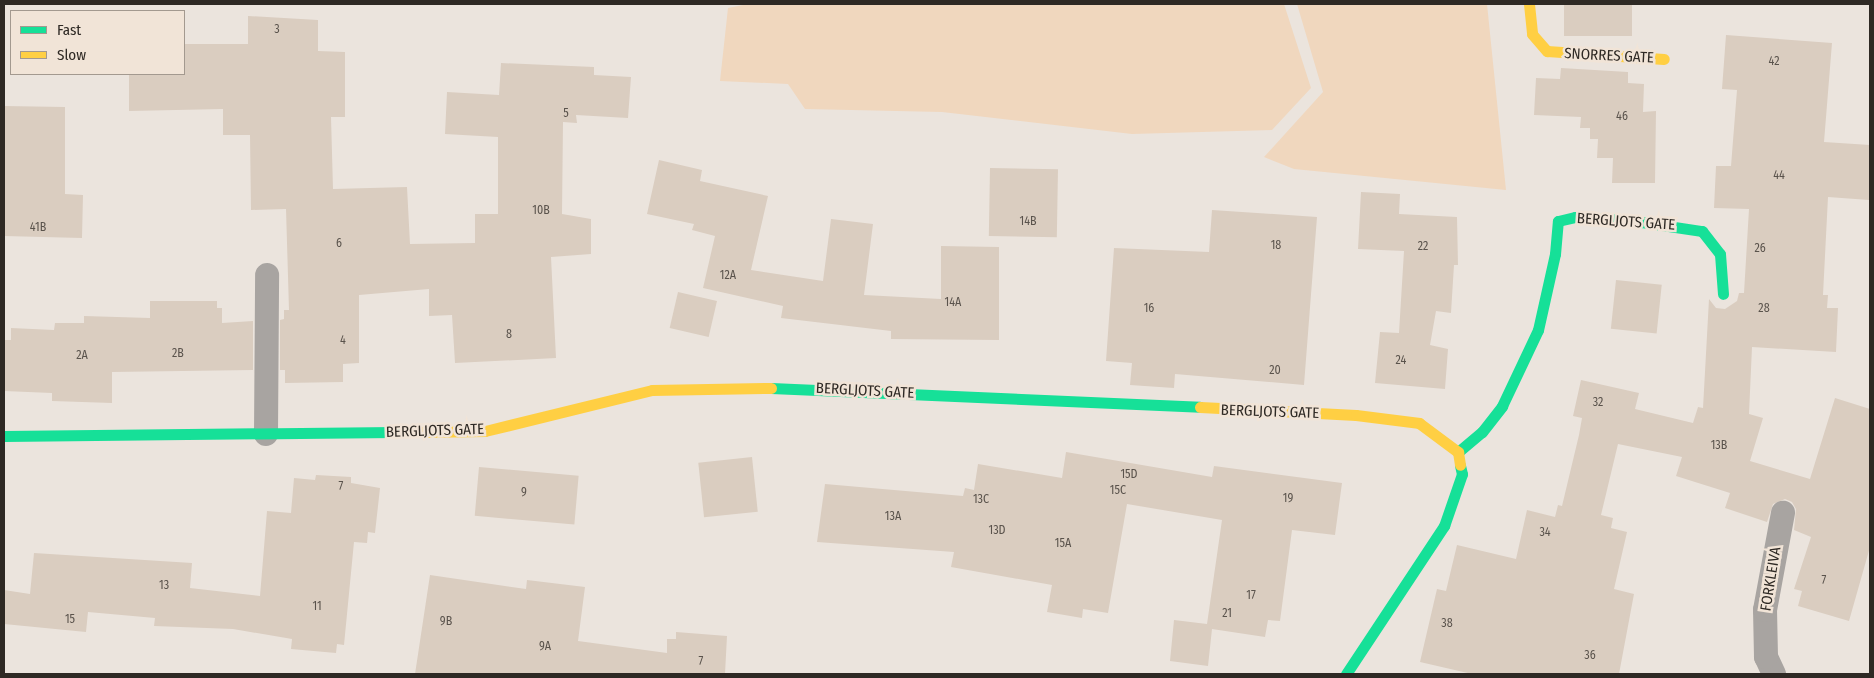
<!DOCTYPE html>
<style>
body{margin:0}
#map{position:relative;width:1874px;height:678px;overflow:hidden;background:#ebe4dd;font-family:"Fira Sans Condensed",sans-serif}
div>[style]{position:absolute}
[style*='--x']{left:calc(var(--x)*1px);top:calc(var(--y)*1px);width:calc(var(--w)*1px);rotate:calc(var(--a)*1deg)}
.green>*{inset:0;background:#f0d7be}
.building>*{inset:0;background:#dacdc0;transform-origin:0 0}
.lane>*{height:24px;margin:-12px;padding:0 12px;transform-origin:12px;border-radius:12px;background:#a8a4a1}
.fast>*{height:11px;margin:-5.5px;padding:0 5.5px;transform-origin:5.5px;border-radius:5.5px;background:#16e098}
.slow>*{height:11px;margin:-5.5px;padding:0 5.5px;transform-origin:5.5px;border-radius:5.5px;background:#ffcf43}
span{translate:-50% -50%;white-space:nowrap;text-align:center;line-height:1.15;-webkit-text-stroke:5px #f1e4d7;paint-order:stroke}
.number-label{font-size:12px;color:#5a534c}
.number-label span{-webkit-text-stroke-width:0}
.street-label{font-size:15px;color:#2e2924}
.frame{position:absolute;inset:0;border:5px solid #2e2924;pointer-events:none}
.legend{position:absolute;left:10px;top:10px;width:175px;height:65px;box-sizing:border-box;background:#f1e4d7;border:1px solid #a3998f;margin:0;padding:6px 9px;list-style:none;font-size:15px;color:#2e2924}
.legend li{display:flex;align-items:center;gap:10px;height:25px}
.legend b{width:25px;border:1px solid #a3998f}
</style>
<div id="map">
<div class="green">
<div style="clip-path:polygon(748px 4px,1284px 4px,1311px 88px,1272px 130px,1132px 134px,942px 112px,805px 109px,788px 84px,720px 81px,728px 8px)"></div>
<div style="clip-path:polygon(1297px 4px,1487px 4px,1506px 190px,1294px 169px,1264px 157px,1323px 92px)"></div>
</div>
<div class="building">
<div style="left:1564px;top:4px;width:68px;height:32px"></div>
<div style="clip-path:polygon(248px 16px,318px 20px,318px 51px,345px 52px,345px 117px,331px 117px,333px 189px,407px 187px,410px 244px,475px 243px,475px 214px,498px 214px,498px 137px,445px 134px,447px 92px,499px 95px,501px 63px,594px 67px,594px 75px,631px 77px,628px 118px,576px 115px,577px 123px,563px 122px,562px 214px,591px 219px,591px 254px,551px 257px,556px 358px,455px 363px,452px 315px,429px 316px,429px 289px,359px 295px,359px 363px,343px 364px,343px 382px,285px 383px,285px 370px,280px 370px,280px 320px,284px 319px,284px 310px,289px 310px,286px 209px,251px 210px,250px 135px,223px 135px,223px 109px,129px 111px,129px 74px,184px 74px,184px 44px,248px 44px)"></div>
<div style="clip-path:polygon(1726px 35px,1832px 43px,1824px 142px,1870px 145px,1869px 200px,1828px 197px,1823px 295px,1828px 295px,1827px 308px,1838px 308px,1836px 352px,1752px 347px,1749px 414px,1763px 418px,1750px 461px,1810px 479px,1835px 398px,1870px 409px,1870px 547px,1849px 621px,1798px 606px,1802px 591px,1794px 589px,1811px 537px,1794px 530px,1796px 509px,1792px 502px,1785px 499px,1773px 504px,1767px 522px,1725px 508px,1730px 493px,1676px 476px,1682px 457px,1618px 444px,1601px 515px,1613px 518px,1611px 528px,1627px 532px,1614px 589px,1634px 594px,1619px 674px,1472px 674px,1420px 662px,1437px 589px,1446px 591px,1457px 545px,1516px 559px,1527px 510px,1555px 517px,1558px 505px,1562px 506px,1579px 435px,1582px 418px,1573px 416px,1581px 380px,1639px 393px,1635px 409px,1693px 423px,1698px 407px,1703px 408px,1709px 299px,1716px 308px,1725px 309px,1737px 301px,1739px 293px,1744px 293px,1749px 209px,1714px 208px,1716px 166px,1731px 166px,1737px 90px,1722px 89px)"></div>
<div style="clip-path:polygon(1561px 68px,1628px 72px,1628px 83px,1644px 84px,1643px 112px,1656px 111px,1655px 183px,1612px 183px,1613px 158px,1597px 158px,1598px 139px,1590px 139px,1590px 128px,1580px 128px,1581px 117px,1534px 115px,1536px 78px,1560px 79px)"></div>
<div style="clip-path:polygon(4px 106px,65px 107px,65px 194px,83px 195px,82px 238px,4px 236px)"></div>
<div style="clip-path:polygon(659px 160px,702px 170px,700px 181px,768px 196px,751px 270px,823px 281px,831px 219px,873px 224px,864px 295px,941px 299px,941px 246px,999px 247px,999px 340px,891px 339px,891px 331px,781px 318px,783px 306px,703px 288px,715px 236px,692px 230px,694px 224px,647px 214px)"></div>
<div style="left:990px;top:168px;width:68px;height:68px;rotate:1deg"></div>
<div style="clip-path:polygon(1361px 192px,1400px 194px,1399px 214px,1457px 217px,1458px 265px,1454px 265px,1451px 313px,1436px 311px,1430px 345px,1448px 349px,1445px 389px,1375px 383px,1380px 332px,1399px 333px,1404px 251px,1358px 249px)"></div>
<div style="clip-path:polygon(1212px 210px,1317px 217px,1304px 385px,1175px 374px,1174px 388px,1130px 385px,1132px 363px,1106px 361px,1114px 248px,1209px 252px)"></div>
<div style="left:1616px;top:280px;width:46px;height:49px;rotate:6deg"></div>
<div style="left:678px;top:292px;width:40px;height:37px;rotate:13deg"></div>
<div style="clip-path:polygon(150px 301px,217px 301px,217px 308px,222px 308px,222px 323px,253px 321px,253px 370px,112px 372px,112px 403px,52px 401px,52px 393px,4px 391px,4px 340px,11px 340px,11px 328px,54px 330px,55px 323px,84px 323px,84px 316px,150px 318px)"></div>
<div style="clip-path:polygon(1066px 452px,1212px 477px,1214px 466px,1342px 483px,1335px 535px,1292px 530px,1280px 621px,1268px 620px,1265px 637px,1212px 629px,1208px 666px,1170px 661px,1174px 620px,1207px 624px,1222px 520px,1127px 504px,1108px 613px,1083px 609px,1082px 618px,1047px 612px,1052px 585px,951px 567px,954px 552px,817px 542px,825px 484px,963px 496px,965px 488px,974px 490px,978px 464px,1062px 478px)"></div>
<div style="left:752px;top:457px;width:55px;height:54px;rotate:84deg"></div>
<div style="left:479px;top:467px;width:100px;height:49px;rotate:5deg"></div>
<div style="clip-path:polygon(316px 475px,351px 477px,351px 483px,380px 488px,375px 533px,368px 532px,367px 543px,354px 542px,344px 645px,337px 644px,336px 653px,291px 649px,292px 639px,233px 629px,154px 626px,155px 618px,88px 612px,86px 632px,4px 624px,4px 590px,30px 594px,34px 553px,192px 563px,190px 588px,260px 596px,267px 511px,291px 513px,294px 478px,315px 480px)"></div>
<div style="clip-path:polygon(430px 575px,526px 589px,527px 580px,585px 587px,578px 641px,667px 653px,667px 639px,676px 639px,676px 632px,727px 636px,725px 674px,415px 674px)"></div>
</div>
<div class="lane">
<div style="--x:266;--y:434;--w:159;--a:-89.6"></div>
<div style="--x:1774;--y:674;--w:19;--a:-115"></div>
<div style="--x:1766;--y:657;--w:47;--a:-91.2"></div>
<div style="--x:1765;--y:610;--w:99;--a:-79.5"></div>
</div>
<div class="fast">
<div style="--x:771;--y:388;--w:429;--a:2.5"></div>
<div style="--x:4;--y:436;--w:414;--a:-0.6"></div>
<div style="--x:1458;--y:452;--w:31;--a:-40"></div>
<div style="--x:1482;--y:432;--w:33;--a:-52"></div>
<div style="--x:1502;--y:406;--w:84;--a:-64.7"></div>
<div style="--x:1538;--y:330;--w:78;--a:-77.4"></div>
<div style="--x:1555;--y:254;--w:33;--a:-85"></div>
<div style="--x:1558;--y:221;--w:17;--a:-13"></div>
<div style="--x:1575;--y:217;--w:53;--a:3.2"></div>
<div style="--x:1628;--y:220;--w:75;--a:8.5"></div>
<div style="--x:1702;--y:231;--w:29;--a:52"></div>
<div style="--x:1720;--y:254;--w:40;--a:85.7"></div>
<div style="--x:1346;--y:674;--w:178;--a:-56.5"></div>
<div style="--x:1444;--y:526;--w:55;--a:-70.9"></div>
<div style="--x:1462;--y:474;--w:9;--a:-103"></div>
</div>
<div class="slow">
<div style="--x:1529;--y:4;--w:30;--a:84"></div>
<div style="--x:1532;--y:34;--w:23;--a:49"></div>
<div style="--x:1547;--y:51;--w:117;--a:3.9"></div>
<div style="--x:1200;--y:407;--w:156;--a:2.9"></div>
<div style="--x:1356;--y:415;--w:64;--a:7.2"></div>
<div style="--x:1419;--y:423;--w:49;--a:36.6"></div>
<div style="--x:1458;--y:452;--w:13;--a:81"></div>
<div style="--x:418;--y:432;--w:67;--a:-0.9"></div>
<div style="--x:485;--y:431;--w:172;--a:-13.8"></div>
<div style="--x:652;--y:390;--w:119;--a:-1"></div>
</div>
<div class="number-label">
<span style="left:277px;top:30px">3</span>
<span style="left:1774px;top:62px">42</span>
<span style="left:566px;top:114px">5</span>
<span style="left:1622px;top:117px">46</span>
<span style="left:1779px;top:176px">44</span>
<span style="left:541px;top:211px">10B</span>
<span style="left:1028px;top:222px">14B</span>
<span style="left:38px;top:228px">41B</span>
<span style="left:339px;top:244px">6</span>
<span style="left:1276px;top:246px">18</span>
<span style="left:1423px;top:247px">22</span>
<span style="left:1760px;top:249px">26</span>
<span style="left:728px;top:276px">12A</span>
<span style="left:953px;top:303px">14A</span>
<span style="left:1149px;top:309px">16</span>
<span style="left:1764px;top:309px">28</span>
<span style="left:509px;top:335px">8</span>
<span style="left:343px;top:341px">4</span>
<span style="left:178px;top:354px">2B</span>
<span style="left:82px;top:356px">2A</span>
<span style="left:1401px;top:361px">24</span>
<span style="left:1275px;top:371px">20</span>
<span style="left:1598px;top:403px">32</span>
<span style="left:1719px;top:446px">13B</span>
<span style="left:1129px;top:475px">15D</span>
<span style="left:341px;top:487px">7</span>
<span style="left:1118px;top:491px">15C</span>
<span style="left:524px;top:493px">9</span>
<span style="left:1288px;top:499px">19</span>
<span style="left:981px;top:500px">13C</span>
<span style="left:893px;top:517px">13A</span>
<span style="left:997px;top:531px">13D</span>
<span style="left:1545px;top:533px">34</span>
<span style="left:1063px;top:544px">15A</span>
<span style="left:1824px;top:581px">7</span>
<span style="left:164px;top:586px">13</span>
<span style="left:1251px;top:596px">17</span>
<span style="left:317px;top:607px">11</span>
<span style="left:1227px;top:614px">21</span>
<span style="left:70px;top:620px">15</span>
<span style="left:446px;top:622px">9B</span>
<span style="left:1447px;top:624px">38</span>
<span style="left:545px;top:647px">9A</span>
<span style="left:1590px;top:656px">36</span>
<span style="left:701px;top:662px">7</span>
</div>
<div class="street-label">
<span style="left:1609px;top:56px;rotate:3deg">SNORRES GATE</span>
<span style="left:1626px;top:222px;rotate:4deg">BERGLJOTS GATE</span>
<span style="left:865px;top:391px;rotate:3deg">BERGLJOTS GATE</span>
<span style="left:1270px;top:412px;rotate:2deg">BERGLJOTS GATE</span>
<span style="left:435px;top:431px;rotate:-2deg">BERGLJOTS GATE</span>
<span style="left:1771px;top:579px;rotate:-81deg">FORKLEIVA</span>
</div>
<div class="frame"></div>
<ul class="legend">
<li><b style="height:6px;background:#16e098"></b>Fast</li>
<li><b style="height:6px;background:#ffcf43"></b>Slow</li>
</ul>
</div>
